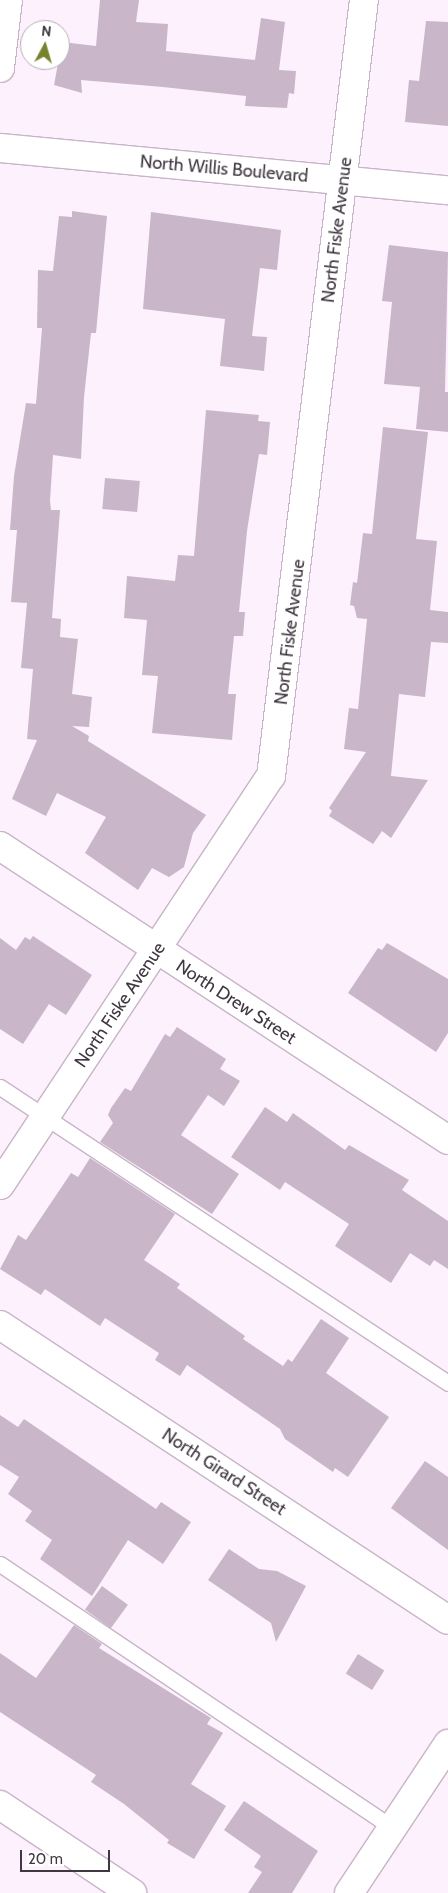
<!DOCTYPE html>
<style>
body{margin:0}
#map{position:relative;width:448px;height:1893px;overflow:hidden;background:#fdf1fd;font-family:Cabin,sans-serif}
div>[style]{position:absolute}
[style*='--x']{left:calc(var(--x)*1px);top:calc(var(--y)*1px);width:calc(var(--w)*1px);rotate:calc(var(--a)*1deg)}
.building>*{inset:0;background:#c9b6c9;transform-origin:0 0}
.roads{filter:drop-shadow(1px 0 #c8b4c8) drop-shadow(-1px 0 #c8b4c8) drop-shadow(0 1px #c8b4c8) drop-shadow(0 -1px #c8b4c8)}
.lane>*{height:15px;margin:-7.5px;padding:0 7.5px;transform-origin:7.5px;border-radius:7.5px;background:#fff}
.street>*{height:28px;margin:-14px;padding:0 14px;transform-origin:14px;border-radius:14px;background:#fff}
.secondary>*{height:28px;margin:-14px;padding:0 14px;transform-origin:14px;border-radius:14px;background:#fff}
span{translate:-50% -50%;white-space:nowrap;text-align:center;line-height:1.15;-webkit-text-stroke:4.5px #fff;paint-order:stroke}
.street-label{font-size:18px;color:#403840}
.north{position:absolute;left:20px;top:20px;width:50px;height:50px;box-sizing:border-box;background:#fff;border:1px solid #b3afb3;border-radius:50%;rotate:6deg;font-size:14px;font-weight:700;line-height:20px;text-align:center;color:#403840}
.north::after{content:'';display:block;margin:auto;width:18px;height:22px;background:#77822e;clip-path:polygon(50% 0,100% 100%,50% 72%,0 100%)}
.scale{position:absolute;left:20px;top:1850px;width:90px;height:22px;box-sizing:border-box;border:2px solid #403840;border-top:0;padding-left:6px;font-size:15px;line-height:18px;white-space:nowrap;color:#403840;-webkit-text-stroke:4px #fff;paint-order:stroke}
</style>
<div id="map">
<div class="building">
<div style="clip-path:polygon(100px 0,139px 0,136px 22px,168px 24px,166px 51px,255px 60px,261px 18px,285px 22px,279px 70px,296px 71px,294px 94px,289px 93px,287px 108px,245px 106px,246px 96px,163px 87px,81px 80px,82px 93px,54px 85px,62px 42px,96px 46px)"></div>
<div style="clip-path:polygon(426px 21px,448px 22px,448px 126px,405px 122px,409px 80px,419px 81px)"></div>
<div style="clip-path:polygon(72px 211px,107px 216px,96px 333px,91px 333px,84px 397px,81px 459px,53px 455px,50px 501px,51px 510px,60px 510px,52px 618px,61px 619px,60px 637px,78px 639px,72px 694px,92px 697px,89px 727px,72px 726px,89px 736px,88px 741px,206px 815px,193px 833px,184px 867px,169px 877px,152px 868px,138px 890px,85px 853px,106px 817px,57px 793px,46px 816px,12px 799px,37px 740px,27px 739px,33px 669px,21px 668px,27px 603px,11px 602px,17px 530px,10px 530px,14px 476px,26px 403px,36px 404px,42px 328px,37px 328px,38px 270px,53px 271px,59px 216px,72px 217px)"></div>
<div style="clip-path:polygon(151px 212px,281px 230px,277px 270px,260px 268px,252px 336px,267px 337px,264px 371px,220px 366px,225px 319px,143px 309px)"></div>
<div style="clip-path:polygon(389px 245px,448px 252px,445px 392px,448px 392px,448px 432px,416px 429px,420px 387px,384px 384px,392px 302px,382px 301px)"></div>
<div style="clip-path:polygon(206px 410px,259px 415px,258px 421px,270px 422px,267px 455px,259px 454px,247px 531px,239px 612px,245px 612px,243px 636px,234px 636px,228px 694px,236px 694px,232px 740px,152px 733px,158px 676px,142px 675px,147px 620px,124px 618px,127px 576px,175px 581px,178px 555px,194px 556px)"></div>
<div style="clip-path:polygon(383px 427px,428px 432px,416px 539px,437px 541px,430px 610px,448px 612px,448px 643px,431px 642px,425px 697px,399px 694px,391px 776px,428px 780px,391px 838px,382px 831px,373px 844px,329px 816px,332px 811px,329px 808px,366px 752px,344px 749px,349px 708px,358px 709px,367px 619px,357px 618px,354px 606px,350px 605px,353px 582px,357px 583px,363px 533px,372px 534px)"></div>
<div style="left:105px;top:478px;width:35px;height:31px;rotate:5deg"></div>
<div style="clip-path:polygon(33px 936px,92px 975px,66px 1015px,49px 1004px,23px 1044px,0 1029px,0 938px,16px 950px,25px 937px,30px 940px)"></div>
<div style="clip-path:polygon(387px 943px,448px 979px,448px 1033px,436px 1052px,348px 993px,378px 948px,382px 950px)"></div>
<div style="clip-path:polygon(177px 1027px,226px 1059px,220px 1069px,240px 1081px,224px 1106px,208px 1095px,181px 1135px,239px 1174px,212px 1214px,100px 1142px,113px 1123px,108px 1115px,111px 1108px,125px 1088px,131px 1091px,165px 1034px,170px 1037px)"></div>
<div style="clip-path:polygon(265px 1107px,287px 1122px,293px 1113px,345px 1150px,349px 1145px,409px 1180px,402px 1190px,448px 1221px,448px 1269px,434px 1260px,430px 1266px,410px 1253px,391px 1283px,335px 1246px,349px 1224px,285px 1182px,280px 1190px,231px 1157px)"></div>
<div style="clip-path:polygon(90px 1158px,175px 1214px,144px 1260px,180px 1284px,177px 1288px,245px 1336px,243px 1339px,283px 1366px,288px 1359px,292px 1362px,321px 1319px,349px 1338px,326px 1373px,389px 1417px,348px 1477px,335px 1468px,333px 1472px,285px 1439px,280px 1429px,187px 1365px,180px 1376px,155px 1360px,159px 1353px,105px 1318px,100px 1326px,45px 1289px,41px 1295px,0 1269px,18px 1235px,26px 1240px,71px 1173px,78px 1177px)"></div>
<div style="clip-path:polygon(0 1415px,18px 1427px,24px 1419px,156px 1509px,161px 1502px,191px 1522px,163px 1564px,128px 1540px,92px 1596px,40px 1559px,52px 1540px,25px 1521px,32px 1511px,8px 1494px,19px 1477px,0 1465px)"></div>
<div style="clip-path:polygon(425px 1461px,448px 1477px,448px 1550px,391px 1508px)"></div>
<div style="clip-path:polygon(229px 1549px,259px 1569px,277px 1571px,306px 1586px,276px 1642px,271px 1623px,208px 1580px)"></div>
<div style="left:102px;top:1586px;width:32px;height:29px;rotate:36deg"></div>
<div style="clip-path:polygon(74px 1625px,102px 1644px,99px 1648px,211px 1718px,207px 1724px,223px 1733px,191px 1784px,226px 1806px,194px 1859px,167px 1843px,169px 1840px,124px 1804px,91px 1782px,96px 1775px,0 1712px,0 1653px,36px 1678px)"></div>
<div style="left:358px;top:1654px;width:31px;height:23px;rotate:32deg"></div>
<div style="clip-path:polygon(244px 1801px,318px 1851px,292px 1893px,248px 1893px,262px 1872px,254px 1867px,261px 1856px,224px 1830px)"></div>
</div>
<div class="roads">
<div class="lane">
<div style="--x:0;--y:1087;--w:537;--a:33.45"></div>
<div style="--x:0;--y:1564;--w:473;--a:33.9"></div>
</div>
<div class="street">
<div style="--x:0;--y:68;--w:68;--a:-83.3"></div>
<div style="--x:0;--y:846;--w:536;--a:33.27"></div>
<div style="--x:0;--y:1185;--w:491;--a:-56.5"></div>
<div style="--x:271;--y:776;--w:782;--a:-83.17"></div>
<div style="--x:0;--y:1325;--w:536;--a:33.36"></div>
<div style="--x:0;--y:1805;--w:159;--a:33.7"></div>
<div style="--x:349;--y:1893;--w:179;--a:-56.4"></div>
</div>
<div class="secondary">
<div style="--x:0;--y:148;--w:450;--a:5.4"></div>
</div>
</div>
<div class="street-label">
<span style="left:224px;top:169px;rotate:5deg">North Willis Boulevard</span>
<span style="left:337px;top:230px;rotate:-83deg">North Fiske Avenue</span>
<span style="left:290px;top:632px;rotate:-83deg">North Fiske Avenue</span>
<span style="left:236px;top:1002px;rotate:33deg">North Drew Street</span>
<span style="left:120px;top:1005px;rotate:-56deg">North Fiske Avenue</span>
<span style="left:224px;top:1472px;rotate:33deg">North Girard Street</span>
</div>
<div class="north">N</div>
<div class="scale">20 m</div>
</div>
